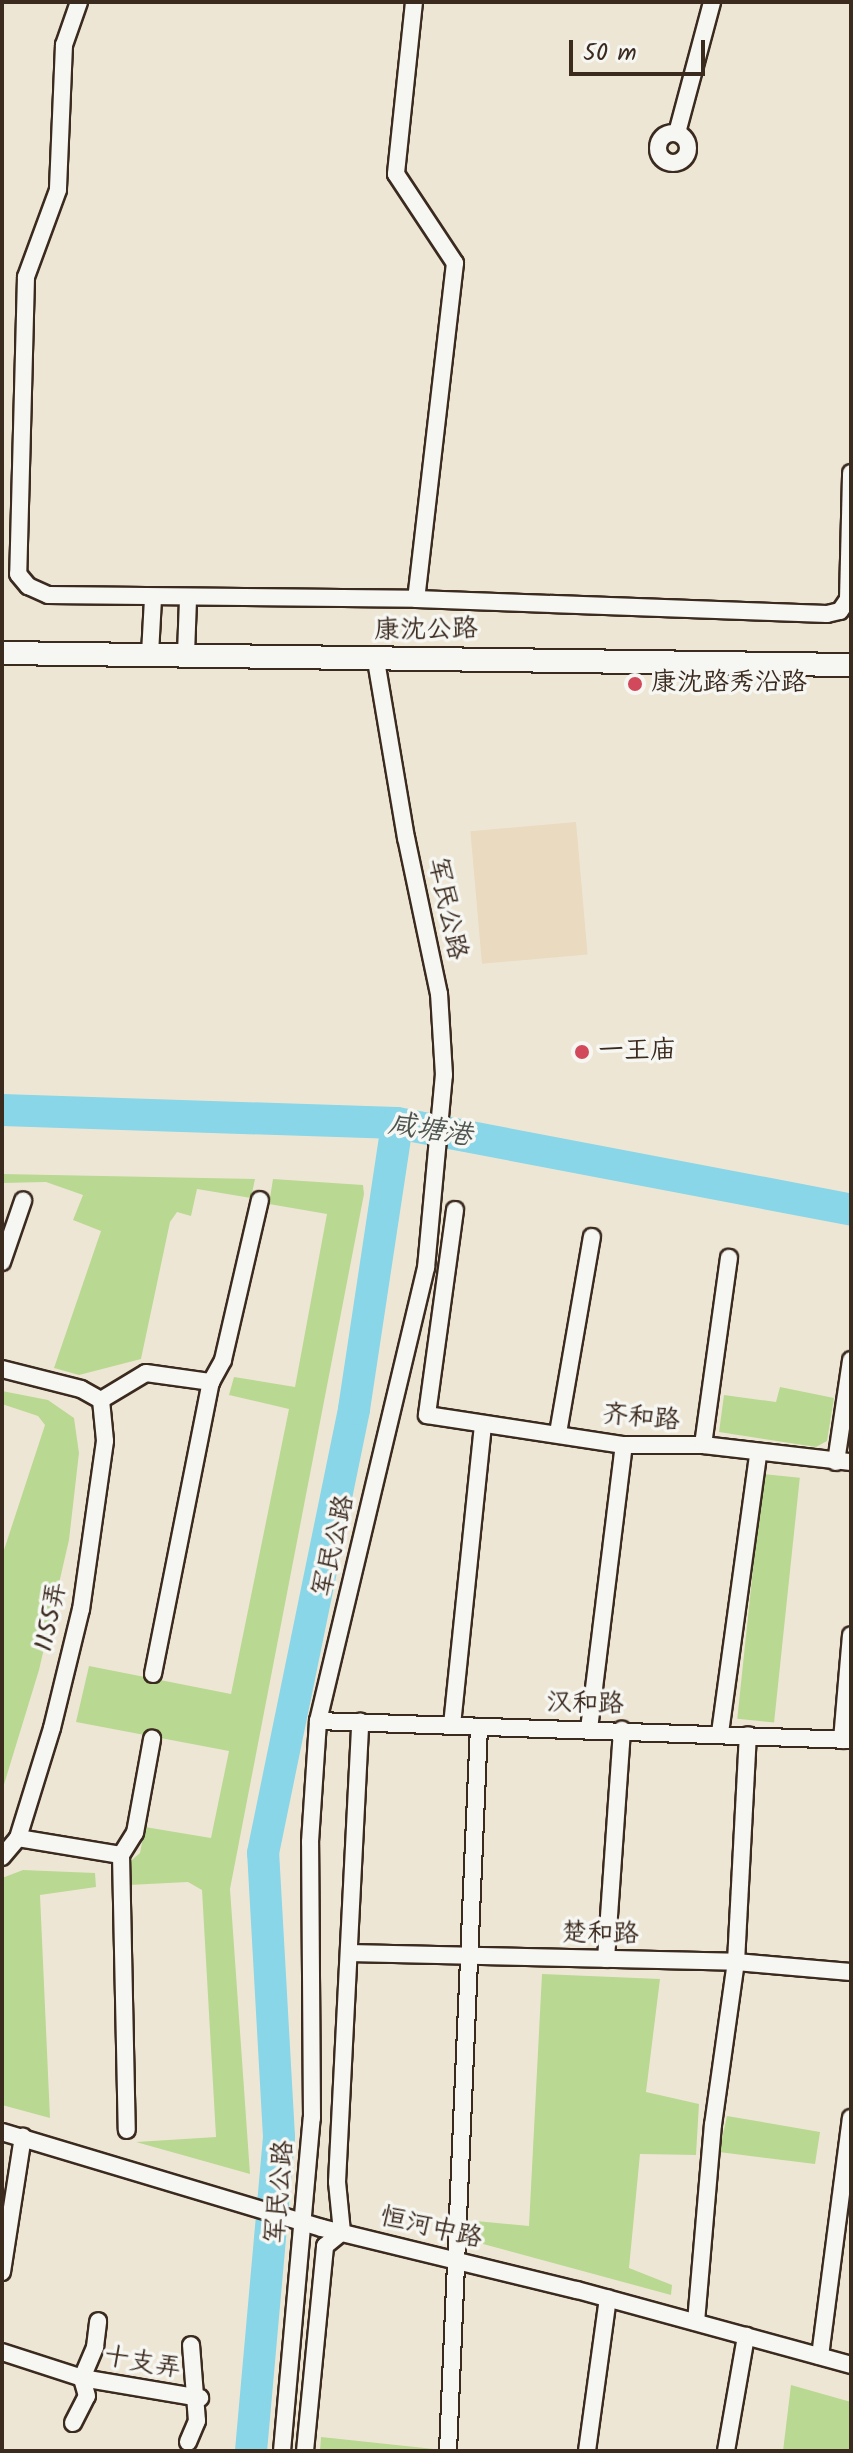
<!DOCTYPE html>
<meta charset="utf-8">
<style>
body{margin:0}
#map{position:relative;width:853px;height:2453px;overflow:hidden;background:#eee6d5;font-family:Kalam,"LXGW WenKai TC",sans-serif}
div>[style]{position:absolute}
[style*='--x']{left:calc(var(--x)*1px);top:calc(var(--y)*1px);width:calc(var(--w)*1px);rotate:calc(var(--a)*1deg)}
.built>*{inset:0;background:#e9dac0;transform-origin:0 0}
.green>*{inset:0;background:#b9d992;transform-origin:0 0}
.river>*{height:32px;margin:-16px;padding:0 16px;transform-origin:16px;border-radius:16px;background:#88d6e7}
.roads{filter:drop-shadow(2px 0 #3b2a1e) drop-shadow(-2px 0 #3b2a1e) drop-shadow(0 2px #3b2a1e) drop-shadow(0 -2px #3b2a1e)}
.street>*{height:16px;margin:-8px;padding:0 8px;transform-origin:8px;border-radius:8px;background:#f6f6f2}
.street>.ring{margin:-8px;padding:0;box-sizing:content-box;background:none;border:16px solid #f6f6f2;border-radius:50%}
.secondary>*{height:22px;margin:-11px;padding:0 11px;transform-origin:11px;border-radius:11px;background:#f6f6f2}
.dots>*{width:22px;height:22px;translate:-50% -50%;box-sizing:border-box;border:4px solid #f6f6f2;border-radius:50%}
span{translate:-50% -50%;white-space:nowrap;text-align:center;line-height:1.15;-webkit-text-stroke:7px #f6f6f2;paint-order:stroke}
.street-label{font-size:26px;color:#3b2a1e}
.poi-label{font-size:26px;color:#3b2a1e}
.left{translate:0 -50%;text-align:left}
.water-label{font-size:28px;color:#4e5550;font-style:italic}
.frame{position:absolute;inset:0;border:4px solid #3b2a1e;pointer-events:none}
.scale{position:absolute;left:569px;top:40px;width:136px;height:36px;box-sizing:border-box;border:4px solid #3b2a1e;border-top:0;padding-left:10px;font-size:24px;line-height:28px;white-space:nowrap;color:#3b2a1e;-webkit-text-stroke:6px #f6f6f2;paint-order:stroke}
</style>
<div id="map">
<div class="built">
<div style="left:576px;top:822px;width:133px;height:106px;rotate:85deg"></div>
</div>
<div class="green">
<div style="clip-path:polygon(2px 1174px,255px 1179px,251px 1198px,197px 1189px,191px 1216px,177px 1212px,170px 1222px,141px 1359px,79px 1375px,54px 1368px,101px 1231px,73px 1220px,83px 1195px,46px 1182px,2px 1183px)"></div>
<div style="clip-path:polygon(273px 1179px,363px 1185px,364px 1194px,230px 1889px,250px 2174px,136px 2142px,216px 2137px,202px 1890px,188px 1882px,129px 1885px,127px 1864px,140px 1853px,145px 1827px,211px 1838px,229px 1751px,76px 1722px,89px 1666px,231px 1694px,289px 1409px,229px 1395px,234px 1377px,295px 1387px,327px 1214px,269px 1204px)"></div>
<div style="clip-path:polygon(780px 1387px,834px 1398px,827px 1441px,816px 1447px,719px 1432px,724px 1395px,776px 1402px)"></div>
<div style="clip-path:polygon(2px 1391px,48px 1400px,74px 1418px,79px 1453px,69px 1540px,39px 1670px,2px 1791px,2px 1556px,45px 1425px,38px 1416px,2px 1404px)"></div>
<div style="left:763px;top:1474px;width:37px;height:246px;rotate:6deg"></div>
<div style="clip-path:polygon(23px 1870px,95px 1873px,96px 1887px,40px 1895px,50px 2118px,2px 2105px,2px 1878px)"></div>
<div style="clip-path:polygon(542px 1974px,660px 1979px,646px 2092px,699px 2104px,696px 2155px,640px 2154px,629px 2268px,672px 2285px,671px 2295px,483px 2244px,475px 2237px,476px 2221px,529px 2226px)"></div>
<div style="clip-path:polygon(727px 2116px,820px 2132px,815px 2164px,719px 2152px)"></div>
<div style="clip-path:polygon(791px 2385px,851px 2402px,851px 2451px,783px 2451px)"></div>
<div style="clip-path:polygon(321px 2437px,434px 2449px,433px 2451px,320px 2451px)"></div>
</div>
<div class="river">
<div style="--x:2;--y:1110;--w:395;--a:1.9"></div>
<div style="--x:397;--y:1123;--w:462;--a:10.8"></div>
<div style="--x:251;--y:2451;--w:315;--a:-84.9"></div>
<div style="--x:279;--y:2137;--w:284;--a:-93.2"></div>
<div style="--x:263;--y:1853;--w:453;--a:-78.4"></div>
<div style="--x:354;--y:1409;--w:289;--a:-81.4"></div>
</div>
<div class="roads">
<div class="street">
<div style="--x:79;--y:2;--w:46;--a:109.2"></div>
<div style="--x:64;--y:45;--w:145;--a:92.4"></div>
<div style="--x:58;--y:190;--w:93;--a:110.2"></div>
<div style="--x:26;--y:277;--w:297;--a:91.5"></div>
<div style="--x:18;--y:574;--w:16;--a:50"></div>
<div style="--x:28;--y:586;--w:22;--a:24"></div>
<div style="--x:48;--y:595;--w:368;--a:0.6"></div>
<div style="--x:416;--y:599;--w:411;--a:2.1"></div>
<div style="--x:827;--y:614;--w:13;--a:-13"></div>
<div style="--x:840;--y:611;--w:14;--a:-56"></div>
<div style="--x:848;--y:599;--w:126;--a:-88.6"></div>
<div style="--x:414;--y:2;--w:173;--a:96"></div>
<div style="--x:396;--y:174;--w:107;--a:56.5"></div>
<div style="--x:455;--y:263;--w:338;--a:96.6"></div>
<div class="ring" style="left:658px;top:133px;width:14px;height:14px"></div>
<div style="--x:677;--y:133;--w:136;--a:-75"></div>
<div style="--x:150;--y:654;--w:56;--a:-86.9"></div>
<div style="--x:186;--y:654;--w:54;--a:-87.9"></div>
<div style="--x:455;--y:1210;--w:207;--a:97.8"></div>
<div style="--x:427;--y:1415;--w:199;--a:8.7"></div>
<div style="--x:624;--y:1445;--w:79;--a:0"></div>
<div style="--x:703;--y:1445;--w:149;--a:6.6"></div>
<div style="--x:2;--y:1262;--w:65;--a:-71"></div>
<div style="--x:2;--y:1369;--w:81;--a:14.2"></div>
<div style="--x:81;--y:1389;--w:23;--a:29"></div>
<div style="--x:101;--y:1400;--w:41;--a:84.4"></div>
<div style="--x:105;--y:1441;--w:170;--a:98.1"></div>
<div style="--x:81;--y:1609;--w:122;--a:103.7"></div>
<div style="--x:52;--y:1728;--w:115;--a:107.2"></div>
<div style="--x:18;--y:1838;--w:25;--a:130"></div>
<div style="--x:101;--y:1400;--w:52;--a:-31"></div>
<div style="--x:146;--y:1373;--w:66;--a:7.9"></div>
<div style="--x:558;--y:1433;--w:199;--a:-80.2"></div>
<div style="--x:703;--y:1445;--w:189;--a:-82.1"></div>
<div style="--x:836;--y:1462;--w:103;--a:-81.6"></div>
<div style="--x:153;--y:1674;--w:298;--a:-78.8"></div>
<div style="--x:211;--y:1382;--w:25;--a:-61"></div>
<div style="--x:223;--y:1360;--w:164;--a:-77"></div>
<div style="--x:318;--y:1721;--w:533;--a:2.04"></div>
<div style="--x:452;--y:1725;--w:302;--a:-84.1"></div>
<div style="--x:589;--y:1729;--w:286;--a:-83"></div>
<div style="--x:720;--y:1733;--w:281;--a:-82.2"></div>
<div style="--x:842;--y:1740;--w:105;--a:-85.1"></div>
<div style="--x:18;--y:1838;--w:104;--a:9.4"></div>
<div style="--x:121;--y:1855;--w:275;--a:88.8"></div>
<div style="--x:121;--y:1855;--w:26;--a:-58"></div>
<div style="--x:135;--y:1833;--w:96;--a:-79.7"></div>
<div style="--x:349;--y:1953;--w:387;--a:1.3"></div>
<div style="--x:736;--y:1962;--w:115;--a:5"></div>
<div style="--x:606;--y:1959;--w:230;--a:-86"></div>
<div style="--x:2;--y:2132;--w:334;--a:16.7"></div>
<div style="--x:322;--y:2228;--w:262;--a:13.7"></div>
<div style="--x:577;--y:2290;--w:284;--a:15.3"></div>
<div style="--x:2;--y:2272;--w:137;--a:-81.2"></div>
<div style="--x:696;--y:2322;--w:198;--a:-85.1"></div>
<div style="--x:713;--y:2125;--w:165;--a:-82"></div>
<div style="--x:736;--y:1962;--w:227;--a:-87"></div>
<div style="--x:2;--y:2352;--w:84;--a:18"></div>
<div style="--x:82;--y:2378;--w:120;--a:9.6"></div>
<div style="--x:820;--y:2356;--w:240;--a:-82.6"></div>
<div style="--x:73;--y:2423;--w:30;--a:-63"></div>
<div style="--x:87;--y:2396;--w:19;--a:-106"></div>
<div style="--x:82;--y:2378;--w:34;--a:-67"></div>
<div style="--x:95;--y:2347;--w:26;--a:-83"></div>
<div style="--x:188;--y:2442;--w:23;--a:-67"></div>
<div style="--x:197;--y:2421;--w:76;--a:-94.5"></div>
<div style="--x:282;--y:2451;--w:334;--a:-84.9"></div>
<div style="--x:312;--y:2118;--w:276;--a:-90.4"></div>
<div style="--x:310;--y:1842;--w:121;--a:-86.2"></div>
<div style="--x:318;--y:1721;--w:466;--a:-76.6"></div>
<div style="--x:426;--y:1268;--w:194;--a:-84.7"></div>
<div style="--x:444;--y:1075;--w:81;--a:-93.5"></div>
<div style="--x:439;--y:994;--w:159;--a:-101.9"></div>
<div style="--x:406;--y:838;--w:181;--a:-99.6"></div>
<div style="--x:305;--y:2451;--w:206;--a:-84.4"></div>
<div style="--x:325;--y:2246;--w:22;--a:-39"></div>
<div style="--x:342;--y:2232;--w:50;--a:-95.7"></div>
<div style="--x:337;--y:2182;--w:461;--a:-87.1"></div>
<div style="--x:448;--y:2451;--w:725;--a:-87.55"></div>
<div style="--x:587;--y:2451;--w:154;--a:-82.2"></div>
<div style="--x:726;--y:2451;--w:117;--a:-80.1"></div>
</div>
<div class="secondary">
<div style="--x:2;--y:653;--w:849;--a:0.81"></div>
</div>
</div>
<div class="dots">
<div style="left:635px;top:684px;background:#d1495b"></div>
<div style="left:582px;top:1052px;background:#d1495b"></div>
</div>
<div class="street-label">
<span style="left:426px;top:631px;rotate:-1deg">康沈公路</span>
<span style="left:446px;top:909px;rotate:78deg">军民公路</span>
<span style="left:641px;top:1419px;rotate:5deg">齐和路</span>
<span style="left:335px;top:1546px;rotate:-77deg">军民公路</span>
<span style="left:52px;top:1617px;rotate:-78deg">1155弄</span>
<span style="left:585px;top:1705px;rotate:1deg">汉和路</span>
<span style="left:600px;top:1935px;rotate:1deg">楚和路</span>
<span style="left:281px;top:2192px;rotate:-85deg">军民公路</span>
<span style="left:431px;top:2229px;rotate:13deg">恒河中路</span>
<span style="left:142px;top:2364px;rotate:10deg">十支弄</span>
</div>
<div class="poi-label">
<span class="left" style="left:651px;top:684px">康沈路秀沿路</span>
<span class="left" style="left:598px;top:1052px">一王庙</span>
</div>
<div class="water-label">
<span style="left:430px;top:1131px;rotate:9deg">咸塘港</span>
</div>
<div class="frame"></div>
<div class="scale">50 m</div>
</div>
